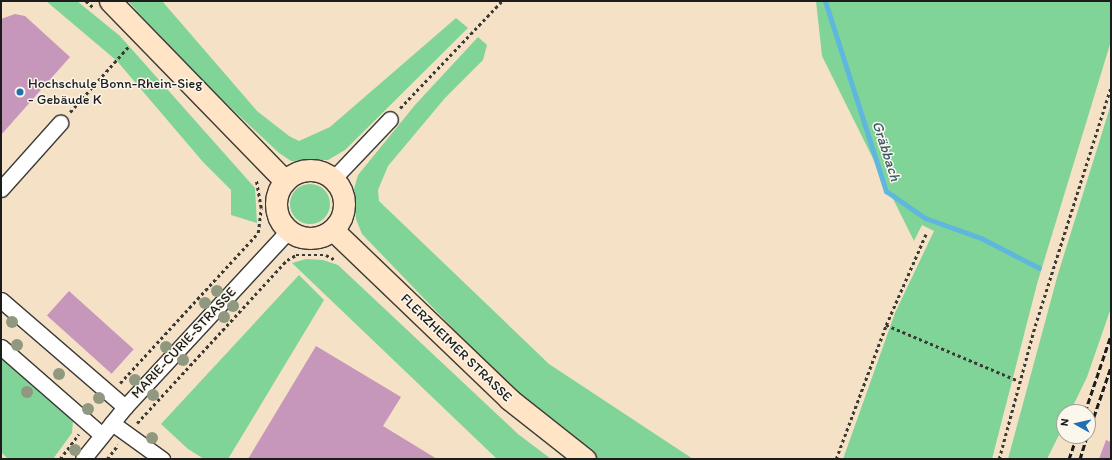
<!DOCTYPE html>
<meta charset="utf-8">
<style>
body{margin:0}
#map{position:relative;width:1112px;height:460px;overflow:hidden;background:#f4e1c6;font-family:Itim,sans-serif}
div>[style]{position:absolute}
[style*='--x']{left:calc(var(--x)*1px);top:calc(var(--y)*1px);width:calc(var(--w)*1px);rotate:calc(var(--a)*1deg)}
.green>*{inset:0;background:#80d497}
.round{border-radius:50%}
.stream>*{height:5px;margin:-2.5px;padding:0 2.5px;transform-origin:2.5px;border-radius:2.5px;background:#60b7dd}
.building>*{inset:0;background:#c796bb;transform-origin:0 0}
.path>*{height:2.5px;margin-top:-1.25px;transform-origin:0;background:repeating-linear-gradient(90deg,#3c3a36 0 3px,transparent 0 6px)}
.roads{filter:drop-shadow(1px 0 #3c3a36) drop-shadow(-1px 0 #3c3a36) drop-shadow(0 1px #3c3a36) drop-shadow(0 -1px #3c3a36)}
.minor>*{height:15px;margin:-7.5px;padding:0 7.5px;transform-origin:7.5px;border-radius:7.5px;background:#fff}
.secondary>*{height:21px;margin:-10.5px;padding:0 10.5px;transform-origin:10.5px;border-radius:10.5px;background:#ffe4c6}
.secondary>.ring{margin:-10.5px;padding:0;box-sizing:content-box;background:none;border:21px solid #ffe4c6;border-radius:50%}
.rail>*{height:3px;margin-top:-1.5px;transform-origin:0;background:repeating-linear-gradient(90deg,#1c1c1c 0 6px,transparent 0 9px)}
.trees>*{width:12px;height:12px;margin:-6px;border-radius:50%;background:#909880}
.dots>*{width:11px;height:11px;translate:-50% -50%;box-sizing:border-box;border:2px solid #fbf7ec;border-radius:50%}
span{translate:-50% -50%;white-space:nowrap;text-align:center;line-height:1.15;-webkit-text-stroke:3px #fbf7ec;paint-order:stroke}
.poi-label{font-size:14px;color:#1c1c1c}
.left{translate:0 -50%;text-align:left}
.street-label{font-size:14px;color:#1c1c1c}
.water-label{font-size:15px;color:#375a69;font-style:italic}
.frame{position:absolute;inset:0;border:2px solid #1c1c1c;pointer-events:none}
.north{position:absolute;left:1056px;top:404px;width:40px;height:40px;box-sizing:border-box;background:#fbf7ec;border:1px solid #a29f99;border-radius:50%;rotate:278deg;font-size:11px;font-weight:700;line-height:16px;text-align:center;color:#1c1c1c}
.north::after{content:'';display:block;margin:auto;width:14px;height:18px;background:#1f6fb2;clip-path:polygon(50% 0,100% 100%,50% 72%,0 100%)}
</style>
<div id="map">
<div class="green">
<div style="clip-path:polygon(46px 1px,77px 1px,120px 36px,255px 188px,257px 223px,231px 215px,231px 190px,203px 162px,117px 61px)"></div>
<div style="clip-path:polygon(128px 1px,162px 1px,257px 111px,289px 136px,299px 141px,330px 127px,456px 18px,468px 28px,345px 150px,328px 160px,291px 161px,279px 153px,180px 60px)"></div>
<div style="clip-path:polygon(816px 1px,1111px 1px,1111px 41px,1037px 284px,992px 459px,843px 459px,895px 313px,934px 231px,922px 225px,914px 241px,822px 56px)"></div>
<div style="clip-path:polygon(478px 37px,487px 45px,483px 60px,445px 98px,388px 166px,378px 190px,379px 201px,549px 364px,693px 459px,598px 459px,515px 393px,362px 234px,356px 219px,354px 189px,358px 175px,415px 105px)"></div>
<div style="clip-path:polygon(1111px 104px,1111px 308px,1087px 377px,1070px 412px,1064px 412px,1064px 425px,1047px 459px,1008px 459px,1058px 274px)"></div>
<div class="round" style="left:290px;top:184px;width:40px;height:40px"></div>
<div style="clip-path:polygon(306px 259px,323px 260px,338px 265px,518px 434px,551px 459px,497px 459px,292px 263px)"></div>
<div style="clip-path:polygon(299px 275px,324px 300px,228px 459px,204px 459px,188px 449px,161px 424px)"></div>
<div style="clip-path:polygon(1px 358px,73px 421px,72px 433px,53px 459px,8px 459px,1px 452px)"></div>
</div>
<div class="stream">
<div style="--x:825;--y:1;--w:200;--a:72.2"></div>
<div style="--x:886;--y:191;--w:47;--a:34.7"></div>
<div style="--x:925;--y:218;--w:59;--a:19.7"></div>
<div style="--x:981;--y:238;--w:65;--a:27.3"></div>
</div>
<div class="building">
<div style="clip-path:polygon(15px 14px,25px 16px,70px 57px,1px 135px,1px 19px)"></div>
<div style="left:69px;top:291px;width:87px;height:33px;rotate:42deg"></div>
<div style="clip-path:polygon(316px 346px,401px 397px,383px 426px,437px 459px,248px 459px)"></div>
<div style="clip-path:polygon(1106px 440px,1111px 442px,1111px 459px,1099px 459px)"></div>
</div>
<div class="path">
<div style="--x:86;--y:1;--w:9;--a:41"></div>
<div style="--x:400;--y:108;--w:148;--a:-46.4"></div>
<div style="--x:70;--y:112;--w:89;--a:-48.2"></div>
<div style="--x:886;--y:325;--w:144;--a:22.8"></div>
<div style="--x:120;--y:383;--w:204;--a:-47.4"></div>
<div style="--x:258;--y:233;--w:25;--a:-83"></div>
<div style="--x:261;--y:208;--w:29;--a:-100"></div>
<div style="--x:137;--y:423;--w:222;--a:-47.4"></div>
<div style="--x:287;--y:260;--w:10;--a:-29"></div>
<div style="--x:296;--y:255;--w:30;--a:0"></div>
<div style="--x:326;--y:255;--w:9;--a:27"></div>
<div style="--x:60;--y:459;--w:31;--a:-53"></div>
<div style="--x:107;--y:459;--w:18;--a:-52"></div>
<div style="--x:836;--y:459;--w:143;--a:-69.5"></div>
<div style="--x:886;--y:325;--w:99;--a:-66.3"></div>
<div style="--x:999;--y:459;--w:138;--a:-74.9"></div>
<div style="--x:1035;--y:326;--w:252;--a:-72.4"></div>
</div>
<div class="roads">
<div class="minor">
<div style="--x:334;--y:178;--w:81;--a:-46.5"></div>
<div style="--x:1;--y:189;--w:89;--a:-48.2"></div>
<div style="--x:1;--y:300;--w:164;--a:40.8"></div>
<div style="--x:1;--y:347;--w:134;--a:41.1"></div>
<div style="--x:112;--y:423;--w:62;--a:35.8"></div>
<div style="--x:83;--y:459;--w:67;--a:-51.1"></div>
<div style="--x:125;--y:407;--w:240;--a:-47.2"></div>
</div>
<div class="secondary">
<div style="--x:110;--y:1;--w:251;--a:45.8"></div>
<div class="ring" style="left:276px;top:170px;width:47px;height:47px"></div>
<div style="--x:333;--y:230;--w:244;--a:43.8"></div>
<div style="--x:509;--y:399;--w:97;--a:38.3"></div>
</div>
</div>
<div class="rail">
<div style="--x:1085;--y:412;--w:81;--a:-71.3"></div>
<div style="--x:1088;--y:434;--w:71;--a:-71.1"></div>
<div style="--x:1069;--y:459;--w:24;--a:-71"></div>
<div style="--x:1080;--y:459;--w:24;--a:-73"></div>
</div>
<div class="trees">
<div style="left:217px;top:291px"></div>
<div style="left:205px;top:303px"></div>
<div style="left:233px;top:306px"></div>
<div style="left:224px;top:317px"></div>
<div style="left:12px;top:322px"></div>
<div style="left:17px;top:345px"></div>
<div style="left:166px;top:347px"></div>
<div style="left:183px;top:360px"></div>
<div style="left:59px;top:374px"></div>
<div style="left:135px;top:380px"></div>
<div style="left:27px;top:392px"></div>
<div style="left:153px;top:395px"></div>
<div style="left:99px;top:398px"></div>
<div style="left:88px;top:409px"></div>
<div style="left:152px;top:438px"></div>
<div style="left:75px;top:450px"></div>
</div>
<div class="dots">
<div style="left:20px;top:92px;background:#1f6fb2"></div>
</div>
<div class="poi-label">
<span class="left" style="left:28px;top:92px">Hochschule Bonn-Rhein-Sieg<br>- Gebäude K</span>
</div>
<div class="street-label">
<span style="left:184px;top:343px;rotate:-47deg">MARIE-CURIE-STRASSE</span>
<span style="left:456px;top:348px;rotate:44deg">FLERZHEIMER STRASSE</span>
</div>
<div class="water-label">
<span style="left:886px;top:151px;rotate:72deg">Gräbbach</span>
</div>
<div class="frame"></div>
<div class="north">N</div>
</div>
